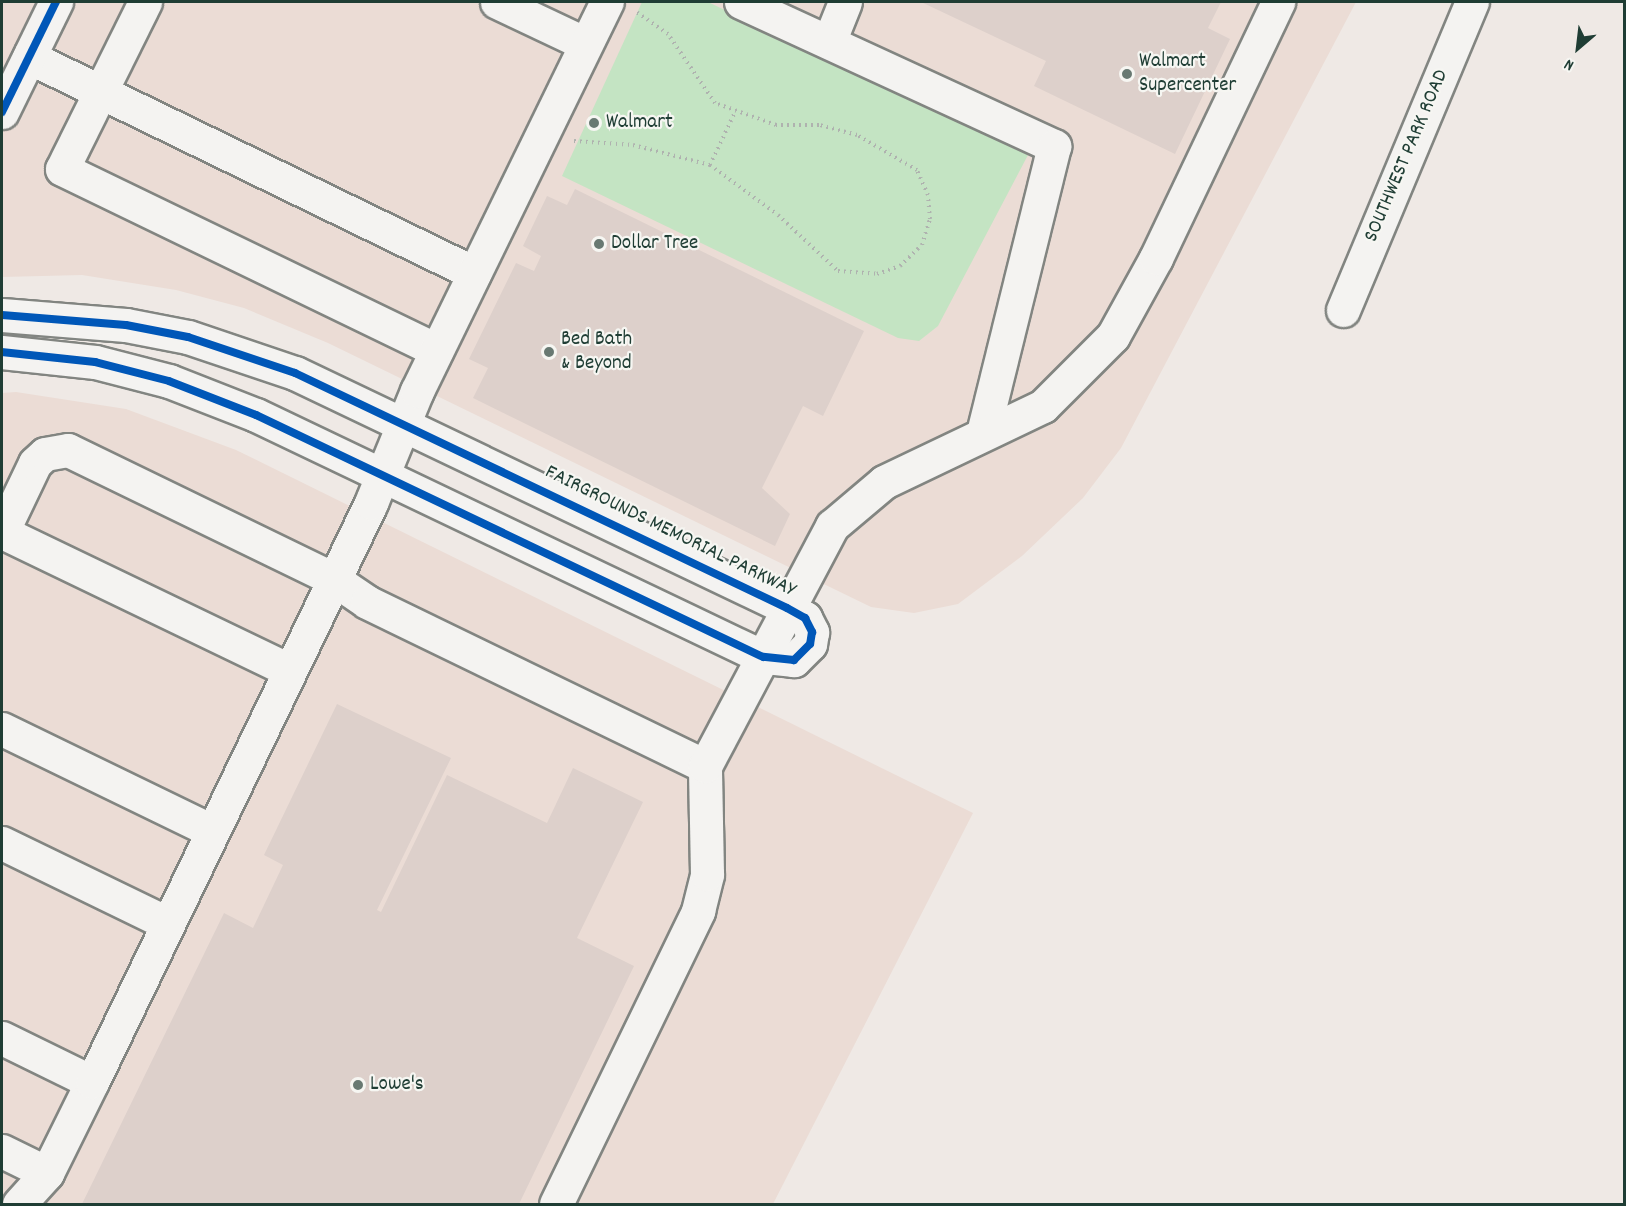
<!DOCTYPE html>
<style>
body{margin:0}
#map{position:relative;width:1626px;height:1206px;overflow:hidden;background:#efe9e5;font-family:Dekko,sans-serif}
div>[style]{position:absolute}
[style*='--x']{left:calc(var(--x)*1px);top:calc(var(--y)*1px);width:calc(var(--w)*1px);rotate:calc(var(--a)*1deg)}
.built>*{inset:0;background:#ebdcd5}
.green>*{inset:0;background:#c4e4c3}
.building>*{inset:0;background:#ddd0cb}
.path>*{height:4px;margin-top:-2px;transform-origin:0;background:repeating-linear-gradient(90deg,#afb2af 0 1.5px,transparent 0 6px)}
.roads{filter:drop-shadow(2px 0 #828581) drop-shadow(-2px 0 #828581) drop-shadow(0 2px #828581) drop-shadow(0 -2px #828581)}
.minor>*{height:33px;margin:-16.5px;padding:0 16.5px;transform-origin:16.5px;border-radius:16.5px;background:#f4f3f1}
.cycleway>*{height:8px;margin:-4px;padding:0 4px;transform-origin:4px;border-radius:4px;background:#0057b8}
.dots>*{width:16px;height:16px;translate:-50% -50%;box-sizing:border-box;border:3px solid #f6f6f2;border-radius:50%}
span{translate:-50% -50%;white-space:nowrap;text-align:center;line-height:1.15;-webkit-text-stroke:4.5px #f6f6f2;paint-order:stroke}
.poi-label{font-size:21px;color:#1f3d34}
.left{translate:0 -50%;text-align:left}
.street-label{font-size:21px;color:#1f3d34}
.frame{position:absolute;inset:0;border:3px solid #1f3d34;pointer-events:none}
.north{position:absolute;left:1548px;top:18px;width:60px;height:60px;-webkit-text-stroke:4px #f6f6f2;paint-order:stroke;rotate:208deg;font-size:16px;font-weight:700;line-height:24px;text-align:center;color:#1f3d34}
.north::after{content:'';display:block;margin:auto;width:21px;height:27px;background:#1f3d34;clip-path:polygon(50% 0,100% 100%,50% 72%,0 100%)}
</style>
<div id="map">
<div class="built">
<div style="clip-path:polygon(2px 2px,1356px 2px,1121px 448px,1083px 498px,1022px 556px,958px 604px,914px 613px,871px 607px,328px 343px,244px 308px,176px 290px,82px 275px,2px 277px)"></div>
<div style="clip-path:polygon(16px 392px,126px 409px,236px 450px,973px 813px,773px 1204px,2px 1204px,2px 393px)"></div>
</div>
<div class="green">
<div style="clip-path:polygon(642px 2px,708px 2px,1028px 155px,938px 326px,919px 341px,898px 338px,562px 176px)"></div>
</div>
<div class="building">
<div style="clip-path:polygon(921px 2px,1221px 2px,1208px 28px,1230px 39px,1175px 154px,1034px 86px,1046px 61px)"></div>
<div style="clip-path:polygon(575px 189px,864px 331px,823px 416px,803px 406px,762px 488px,790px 514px,775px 546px,473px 398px,488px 368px,469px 359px,516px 263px,534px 271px,541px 256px,523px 246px,547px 196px,567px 205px)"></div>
<div style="clip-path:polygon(337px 704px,451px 758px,377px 910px,381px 912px,447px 775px,547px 823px,573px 768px,643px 802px,577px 938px,634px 966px,519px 1204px,82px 1204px,224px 913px,253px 928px,283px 865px,264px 855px)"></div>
</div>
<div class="path">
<div style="--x:574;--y:141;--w:59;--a:3.9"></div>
<div style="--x:633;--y:145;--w:80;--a:14.6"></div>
<div style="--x:710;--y:165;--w:84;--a:36.3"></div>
<div style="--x:778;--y:215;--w:82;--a:43"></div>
<div style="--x:838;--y:271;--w:39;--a:4"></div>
<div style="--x:877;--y:274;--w:24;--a:-19"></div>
<div style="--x:900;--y:266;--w:30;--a:-44"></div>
<div style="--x:922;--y:245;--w:27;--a:-73"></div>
<div style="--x:930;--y:219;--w:24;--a:-95"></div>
<div style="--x:928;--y:195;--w:27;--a:-114"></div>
<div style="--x:917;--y:170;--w:69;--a:-149.7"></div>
<div style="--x:857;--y:135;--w:39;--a:-165"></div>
<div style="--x:819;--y:125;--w:43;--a:180"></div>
<div style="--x:776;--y:125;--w:65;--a:-160.2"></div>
<div style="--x:715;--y:103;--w:83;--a:-124.3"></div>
<div style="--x:668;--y:34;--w:40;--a:-145.1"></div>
<div style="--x:710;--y:165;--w:59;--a:-64.7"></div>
</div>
<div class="roads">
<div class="minor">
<div style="--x:145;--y:2;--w:186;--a:116.4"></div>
<div style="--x:62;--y:169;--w:416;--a:25.8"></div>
<div style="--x:497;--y:2;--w:98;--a:25.3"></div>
<div style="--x:741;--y:2;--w:345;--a:24.7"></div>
<div style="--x:1054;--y:146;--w:295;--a:103.9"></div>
<div style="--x:829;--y:42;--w:43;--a:-68.2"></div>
<div style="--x:29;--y:57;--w:495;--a:25.9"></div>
<div style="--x:2;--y:112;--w:123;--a:-63.9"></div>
<div style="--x:1343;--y:310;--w:334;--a:-67.3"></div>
<div style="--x:2;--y:315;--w:124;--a:4.6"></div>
<div style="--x:126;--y:325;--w:63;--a:11"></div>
<div style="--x:188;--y:337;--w:113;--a:18.6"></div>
<div style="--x:295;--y:373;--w:545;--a:25.53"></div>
<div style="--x:787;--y:608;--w:21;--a:29"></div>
<div style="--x:805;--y:618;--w:16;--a:63"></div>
<div style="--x:812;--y:632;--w:12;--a:99"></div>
<div style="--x:810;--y:644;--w:23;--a:135"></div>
<div style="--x:794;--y:660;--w:31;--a:-174"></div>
<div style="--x:763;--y:657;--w:562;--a:-154.48"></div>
<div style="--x:256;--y:415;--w:93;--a:-158.7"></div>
<div style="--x:169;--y:381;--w:76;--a:-165.6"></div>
<div style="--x:95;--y:362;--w:94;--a:-173.9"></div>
<div style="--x:2;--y:532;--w:76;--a:-64.4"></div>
<div style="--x:35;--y:463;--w:13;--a:-42"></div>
<div style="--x:45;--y:454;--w:23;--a:-10"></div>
<div style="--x:68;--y:450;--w:293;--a:25.9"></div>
<div style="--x:332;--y:578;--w:42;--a:34.4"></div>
<div style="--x:367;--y:602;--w:376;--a:25.9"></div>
<div style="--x:2;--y:532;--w:318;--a:25.7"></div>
<div style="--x:2;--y:729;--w:233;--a:25.9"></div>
<div style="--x:2;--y:843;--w:183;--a:25.9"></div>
<div style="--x:2;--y:1038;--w:100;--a:26.1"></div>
<div style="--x:2;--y:1151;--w:50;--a:26.1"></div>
<div style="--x:19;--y:1204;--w:42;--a:-47.9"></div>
<div style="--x:47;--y:1173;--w:102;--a:-63.7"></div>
<div style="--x:92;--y:1082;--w:643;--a:-64.27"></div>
<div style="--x:371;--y:503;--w:121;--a:-67.7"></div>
<div style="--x:417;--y:391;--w:433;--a:-64"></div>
<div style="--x:556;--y:1204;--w:326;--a:-64.1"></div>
<div style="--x:698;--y:911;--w:38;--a:-76"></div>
<div style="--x:707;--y:874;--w:108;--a:-91.1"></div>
<div style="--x:705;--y:766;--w:272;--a:-62.1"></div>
<div style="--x:832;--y:526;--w:68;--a:-40.2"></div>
<div style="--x:884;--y:482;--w:176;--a:-25.5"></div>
<div style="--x:1043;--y:406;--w:99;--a:-45"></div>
<div style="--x:1113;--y:336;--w:89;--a:-61.1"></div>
<div style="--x:1156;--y:258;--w:284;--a:-64.5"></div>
</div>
</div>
<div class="cycleway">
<div style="--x:2;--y:112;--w:123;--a:-63.9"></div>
<div style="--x:2;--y:315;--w:124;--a:4.6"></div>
<div style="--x:126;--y:325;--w:63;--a:11"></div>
<div style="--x:188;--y:337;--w:113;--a:18.6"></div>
<div style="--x:295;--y:373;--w:545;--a:25.53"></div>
<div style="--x:787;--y:608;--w:21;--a:29"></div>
<div style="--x:805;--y:618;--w:16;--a:63"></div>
<div style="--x:812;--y:632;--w:12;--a:99"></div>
<div style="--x:810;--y:644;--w:23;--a:135"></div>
<div style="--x:794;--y:660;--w:31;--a:-174"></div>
<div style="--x:763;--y:657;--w:562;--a:-154.48"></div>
<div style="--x:256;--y:415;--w:93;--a:-158.7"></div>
<div style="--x:169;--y:381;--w:76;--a:-165.6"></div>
<div style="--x:95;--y:362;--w:94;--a:-173.9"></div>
</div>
<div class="dots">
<div style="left:1127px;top:74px;background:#687972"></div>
<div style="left:594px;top:123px;background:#687972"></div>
<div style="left:599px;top:244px;background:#687972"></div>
<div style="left:549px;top:352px;background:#687972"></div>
<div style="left:358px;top:1085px;background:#687972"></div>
</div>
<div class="poi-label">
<span class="left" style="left:1139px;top:74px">Walmart<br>Supercenter</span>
<span class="left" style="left:606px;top:123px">Walmart</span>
<span class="left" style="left:611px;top:244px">Dollar Tree</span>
<span class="left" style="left:561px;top:352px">Bed Bath<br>&amp; Beyond</span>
<span class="left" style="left:370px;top:1085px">Lowe's</span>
</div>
<div class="street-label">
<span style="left:1407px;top:156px;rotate:-67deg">SOUTHWEST PARK ROAD</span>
<span style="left:670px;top:532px;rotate:26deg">FAIRGROUNDS MEMORIAL PARKWAY</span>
</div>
<div class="frame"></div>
<div class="north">N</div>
</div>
